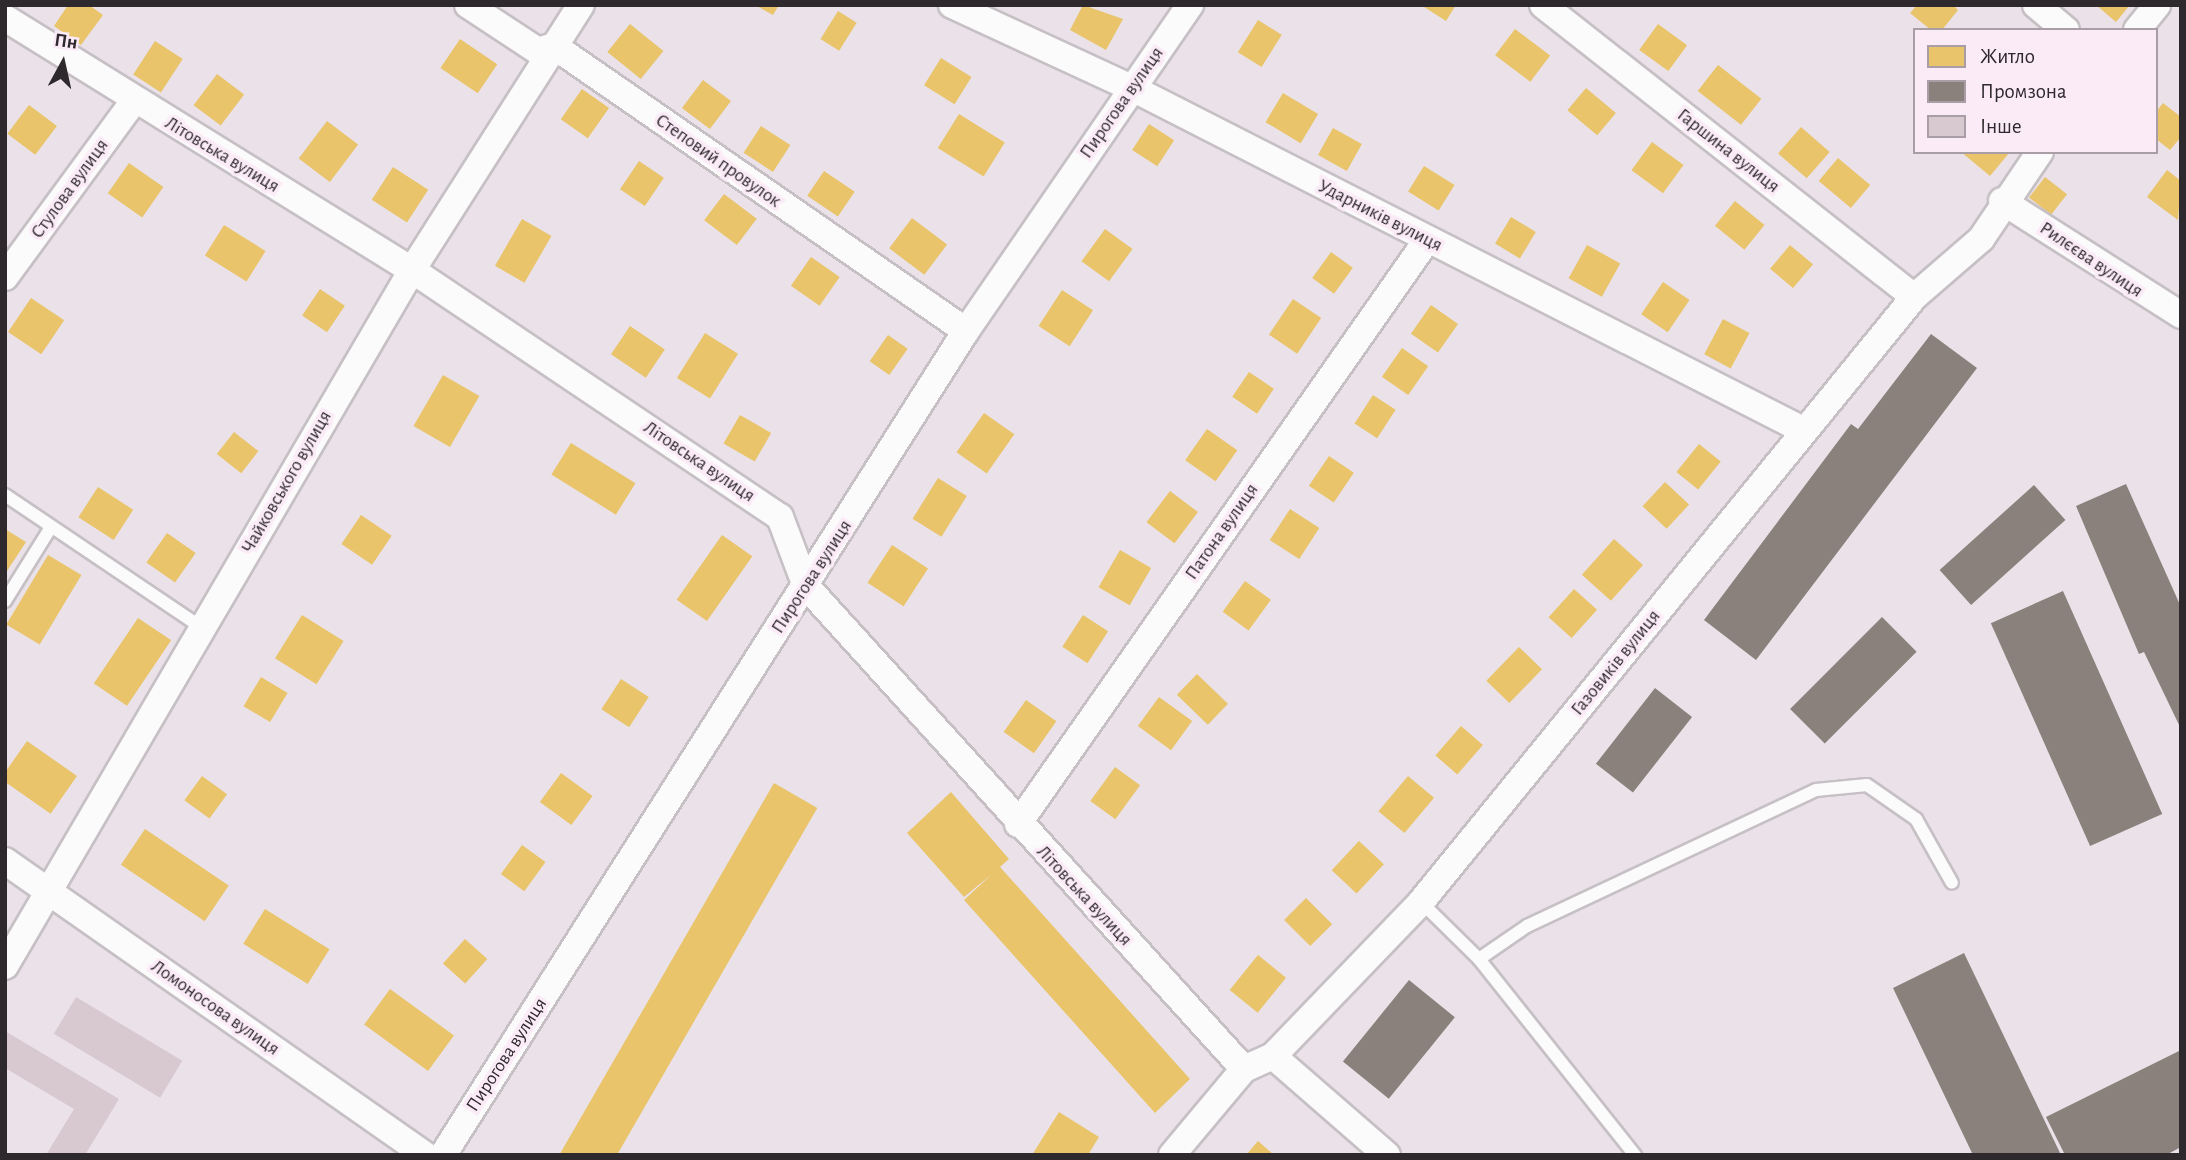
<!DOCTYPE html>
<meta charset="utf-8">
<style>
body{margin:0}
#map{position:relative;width:2186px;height:1160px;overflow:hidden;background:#eae2e8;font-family:"Alegreya Sans",sans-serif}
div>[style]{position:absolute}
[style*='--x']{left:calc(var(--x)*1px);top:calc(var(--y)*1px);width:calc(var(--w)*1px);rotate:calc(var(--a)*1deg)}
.homes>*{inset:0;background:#e9c46a;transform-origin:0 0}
.industry>*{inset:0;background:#8a817c;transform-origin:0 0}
.building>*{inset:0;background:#d8c8d0;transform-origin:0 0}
.roads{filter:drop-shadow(2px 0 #c6c0c5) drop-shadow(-2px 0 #c6c0c5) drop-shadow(0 2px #c6c0c5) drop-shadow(0 -2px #c6c0c5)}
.service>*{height:12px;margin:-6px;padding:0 6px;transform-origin:6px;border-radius:6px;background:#fcfbfc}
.minor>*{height:26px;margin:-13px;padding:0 13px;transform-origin:13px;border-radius:13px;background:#fcfbfc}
span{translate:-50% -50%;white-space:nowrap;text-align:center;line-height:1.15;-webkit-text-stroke:7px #fbebf7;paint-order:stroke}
.street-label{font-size:19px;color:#2e292d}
.frame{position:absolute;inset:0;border:7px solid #2e292d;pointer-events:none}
.legend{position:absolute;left:1913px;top:28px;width:245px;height:126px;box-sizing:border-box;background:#fbebf7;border:2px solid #a99da6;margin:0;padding:9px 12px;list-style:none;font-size:21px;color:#2e292d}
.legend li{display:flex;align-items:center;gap:14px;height:35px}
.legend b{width:35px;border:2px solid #a99da6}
.north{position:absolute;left:28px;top:28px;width:70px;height:70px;-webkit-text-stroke:5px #fbebf7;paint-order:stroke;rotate:8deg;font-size:19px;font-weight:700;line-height:28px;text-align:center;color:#2e292d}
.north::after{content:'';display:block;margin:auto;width:24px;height:32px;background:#2e292d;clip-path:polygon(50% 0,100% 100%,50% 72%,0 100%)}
</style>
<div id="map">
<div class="homes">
<div style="clip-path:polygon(68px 5px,89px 5px,103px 15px,81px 45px,54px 26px)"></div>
<div style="clip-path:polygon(755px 5px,779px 5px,773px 15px)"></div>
<div style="clip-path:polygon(1083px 5px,1123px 19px,1106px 50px,1070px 30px)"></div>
<div style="clip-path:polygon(1421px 5px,1456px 5px,1446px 21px)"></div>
<div style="clip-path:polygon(1917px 5px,1953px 5px,1958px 10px,1942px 30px,1931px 30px,1910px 13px)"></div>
<div style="clip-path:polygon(2096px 5px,2130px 5px,2116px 22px)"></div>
<div style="left:838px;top:11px;width:22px;height:33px;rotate:32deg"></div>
<div style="left:1258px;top:20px;width:28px;height:38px;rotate:32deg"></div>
<div style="left:630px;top:24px;width:43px;height:36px;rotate:39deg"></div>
<div style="left:1658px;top:24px;width:36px;height:32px;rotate:36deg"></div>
<div style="left:1515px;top:29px;width:44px;height:33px;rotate:37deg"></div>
<div style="left:460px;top:39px;width:45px;height:35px;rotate:34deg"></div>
<div style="left:155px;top:41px;width:33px;height:40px;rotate:33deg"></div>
<div style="left:941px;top:58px;width:36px;height:32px;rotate:32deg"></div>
<div style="left:1718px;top:65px;width:55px;height:33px;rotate:38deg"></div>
<div style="left:217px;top:74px;width:34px;height:39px;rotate:37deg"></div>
<div style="left:703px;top:80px;width:35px;height:35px;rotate:37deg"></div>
<div style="left:1586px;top:88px;width:39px;height:29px;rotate:40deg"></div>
<div style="left:582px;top:89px;width:33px;height:37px;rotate:35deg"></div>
<div style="left:1283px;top:93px;width:41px;height:34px;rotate:31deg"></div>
<div style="clip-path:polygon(2163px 103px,2181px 117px,2181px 137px,2170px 150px,2156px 139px,2156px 112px)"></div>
<div style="left:29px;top:105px;width:35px;height:36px;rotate:37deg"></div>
<div style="left:959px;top:114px;width:54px;height:40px;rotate:32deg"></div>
<div style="left:327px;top:121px;width:39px;height:47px;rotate:37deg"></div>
<div style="left:1149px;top:124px;width:30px;height:31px;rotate:33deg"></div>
<div style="left:761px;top:126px;width:35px;height:32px;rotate:33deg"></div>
<div style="left:1801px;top:127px;width:38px;height:35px;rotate:41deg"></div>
<div style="left:1333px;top:128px;width:33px;height:31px;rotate:29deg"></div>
<div style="left:1652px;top:142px;width:39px;height:35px;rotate:36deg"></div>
<div style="clip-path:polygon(1961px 152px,2010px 152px,1990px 176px)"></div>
<div style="left:1838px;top:158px;width:42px;height:30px;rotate:40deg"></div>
<div style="left:639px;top:161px;width:30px;height:34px;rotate:34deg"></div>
<div style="left:129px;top:163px;width:42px;height:37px;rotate:35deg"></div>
<div style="left:1424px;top:166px;width:36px;height:30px;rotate:32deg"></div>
<div style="left:393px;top:167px;width:42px;height:39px;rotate:33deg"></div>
<div style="clip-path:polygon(2167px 170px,2181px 181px,2178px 220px,2147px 197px)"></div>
<div style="left:824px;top:171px;width:37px;height:30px;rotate:34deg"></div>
<div style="left:2045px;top:177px;width:28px;height:26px;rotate:38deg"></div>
<div style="left:724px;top:194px;width:41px;height:33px;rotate:37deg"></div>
<div style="left:1735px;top:201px;width:38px;height:32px;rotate:39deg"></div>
<div style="left:1511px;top:217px;width:29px;height:31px;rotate:31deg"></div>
<div style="left:912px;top:218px;width:44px;height:38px;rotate:37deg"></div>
<div style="left:522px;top:219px;width:34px;height:54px;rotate:30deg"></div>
<div style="left:224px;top:225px;width:49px;height:36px;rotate:32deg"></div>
<div style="left:1105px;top:229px;width:34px;height:40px;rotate:36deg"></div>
<div style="left:1587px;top:245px;width:38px;height:38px;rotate:29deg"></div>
<div style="left:1790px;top:245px;width:30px;height:31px;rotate:40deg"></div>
<div style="left:1331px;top:252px;width:27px;height:32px;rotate:36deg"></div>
<div style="left:811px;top:257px;width:35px;height:35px;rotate:35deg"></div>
<div style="left:1663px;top:282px;width:32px;height:39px;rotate:34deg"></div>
<div style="left:320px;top:289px;width:30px;height:32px;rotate:34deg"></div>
<div style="left:1062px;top:290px;width:37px;height:43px;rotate:33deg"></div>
<div style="left:31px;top:298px;width:40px;height:41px;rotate:34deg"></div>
<div style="left:1293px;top:299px;width:34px;height:43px;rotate:34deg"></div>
<div style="left:1431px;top:305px;width:33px;height:35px;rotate:35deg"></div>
<div style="left:1723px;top:319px;width:30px;height:40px;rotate:28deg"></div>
<div style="left:630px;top:326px;width:42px;height:34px;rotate:34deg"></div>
<div style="left:705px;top:333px;width:39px;height:53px;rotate:32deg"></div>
<div style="left:888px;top:335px;width:24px;height:32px;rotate:35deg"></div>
<div style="left:1402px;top:348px;width:32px;height:35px;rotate:35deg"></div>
<div style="left:1249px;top:372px;width:30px;height:30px;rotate:34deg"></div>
<div style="left:443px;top:375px;width:42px;height:59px;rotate:30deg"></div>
<div style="left:1373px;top:395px;width:27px;height:34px;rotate:33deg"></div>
<div style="left:984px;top:413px;width:37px;height:48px;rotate:35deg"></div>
<div style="left:740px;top:415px;width:36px;height:33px;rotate:30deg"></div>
<div style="left:1207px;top:429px;width:37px;height:38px;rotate:35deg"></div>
<div style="left:234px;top:432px;width:31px;height:28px;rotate:38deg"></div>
<div style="left:571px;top:443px;width:76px;height:37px;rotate:32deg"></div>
<div style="left:1699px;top:444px;width:28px;height:36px;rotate:39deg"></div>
<div style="left:1329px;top:456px;width:30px;height:36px;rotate:34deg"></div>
<div style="left:938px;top:478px;width:34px;height:48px;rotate:32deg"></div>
<div style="left:1665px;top:482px;width:33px;height:33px;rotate:43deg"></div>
<div style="left:98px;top:487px;width:42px;height:36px;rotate:33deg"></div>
<div style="left:1170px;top:491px;width:35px;height:39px;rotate:37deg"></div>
<div style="left:1290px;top:509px;width:35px;height:37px;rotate:33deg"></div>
<div style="left:361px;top:515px;width:37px;height:35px;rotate:34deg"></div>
<div style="clip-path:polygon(5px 529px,26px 542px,5px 574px)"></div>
<div style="left:167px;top:533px;width:35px;height:36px;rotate:35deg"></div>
<div style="left:722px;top:535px;width:37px;height:79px;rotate:35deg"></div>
<div style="left:1614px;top:539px;width:39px;height:48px;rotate:42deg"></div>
<div style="left:892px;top:545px;width:43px;height:45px;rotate:33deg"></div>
<div style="left:1120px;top:550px;width:36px;height:43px;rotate:30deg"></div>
<div style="left:48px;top:555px;width:39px;height:81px;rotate:31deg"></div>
<div style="left:1245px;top:581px;width:32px;height:38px;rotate:36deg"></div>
<div style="left:1574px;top:589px;width:31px;height:38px;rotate:42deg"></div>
<div style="left:302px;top:615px;width:49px;height:51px;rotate:32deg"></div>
<div style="left:1083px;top:615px;width:30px;height:38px;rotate:33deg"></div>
<div style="left:138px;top:618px;width:40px;height:79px;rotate:34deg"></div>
<div style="left:1519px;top:647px;width:32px;height:47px;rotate:44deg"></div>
<div style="left:1197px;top:674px;width:43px;height:29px;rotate:44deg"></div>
<div style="left:261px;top:677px;width:31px;height:34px;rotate:31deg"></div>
<div style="left:621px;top:679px;width:33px;height:36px;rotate:33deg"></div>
<div style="left:1159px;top:697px;width:41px;height:36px;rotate:36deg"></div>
<div style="left:1026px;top:700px;width:37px;height:39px;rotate:35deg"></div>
<div style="left:1461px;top:726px;width:29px;height:39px;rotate:41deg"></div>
<div style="left:27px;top:741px;width:61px;height:46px;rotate:35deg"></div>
<div style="left:1115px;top:767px;width:31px;height:42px;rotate:36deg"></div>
<div style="left:561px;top:773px;width:39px;height:36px;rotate:36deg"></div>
<div style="left:202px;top:776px;width:31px;height:30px;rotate:36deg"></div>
<div style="left:1408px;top:776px;width:34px;height:46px;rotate:40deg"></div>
<div style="left:774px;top:783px;width:50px;height:437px;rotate:30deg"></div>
<div style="clip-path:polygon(951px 792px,1009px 859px,1000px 867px,1190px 1079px,1155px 1113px,964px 900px,992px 874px,964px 897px,907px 833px)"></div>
<div style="left:145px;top:829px;width:101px;height:43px;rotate:34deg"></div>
<div style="left:1359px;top:841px;width:34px;height:40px;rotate:43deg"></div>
<div style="left:522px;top:845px;width:29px;height:36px;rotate:36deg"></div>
<div style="left:1306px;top:898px;width:37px;height:31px;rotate:45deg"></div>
<div style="left:265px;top:909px;width:76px;height:41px;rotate:32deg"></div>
<div style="left:465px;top:939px;width:30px;height:33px;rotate:42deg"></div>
<div style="left:1258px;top:955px;width:36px;height:45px;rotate:39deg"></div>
<div style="left:390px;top:989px;width:79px;height:44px;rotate:36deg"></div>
<div style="clip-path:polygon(1059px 1112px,1099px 1137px,1088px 1155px,1032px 1155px)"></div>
<div style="clip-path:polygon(1258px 1141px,1274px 1155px,1246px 1155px)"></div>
</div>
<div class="industry">
<div style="clip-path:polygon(1931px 334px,1977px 368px,1756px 660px,1704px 620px,1851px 424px,1858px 429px)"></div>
<div style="clip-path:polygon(2126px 484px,2181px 607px,2181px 729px,2144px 652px,2139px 654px,2076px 506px)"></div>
<div style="left:2034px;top:485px;width:47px;height:127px;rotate:48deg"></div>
<div style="left:2063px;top:591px;width:244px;height:79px;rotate:66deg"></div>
<div style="left:1882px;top:617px;width:49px;height:130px;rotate:45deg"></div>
<div style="left:1655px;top:688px;width:47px;height:96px;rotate:38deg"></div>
<div style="clip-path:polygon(1964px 953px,2061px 1155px,1973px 1155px,1893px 988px)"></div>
<div style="left:1409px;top:980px;width:59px;height:105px;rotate:39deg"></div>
<div style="clip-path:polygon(2181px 1050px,2181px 1147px,2166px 1155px,2065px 1155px,2046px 1117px)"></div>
</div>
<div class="building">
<div style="left:76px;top:997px;width:124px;height:43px;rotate:31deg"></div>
<div style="clip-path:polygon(5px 1031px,119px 1099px,85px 1155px,46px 1155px,74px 1109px,5px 1068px)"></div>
</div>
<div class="roads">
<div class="service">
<div style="--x:5;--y:495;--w:238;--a:34"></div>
<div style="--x:5;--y:601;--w:87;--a:-58.1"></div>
<div style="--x:1421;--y:902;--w:81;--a:44.5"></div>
<div style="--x:1479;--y:959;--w:251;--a:51.5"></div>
<div style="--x:1479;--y:959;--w:58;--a:-34.5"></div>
<div style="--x:1527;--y:926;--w:319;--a:-25.2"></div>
<div style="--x:1816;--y:790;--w:51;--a:-5.6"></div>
<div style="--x:1867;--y:785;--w:60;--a:34.8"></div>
<div style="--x:1916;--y:819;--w:73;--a:60.6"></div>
</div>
<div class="minor">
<div style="--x:468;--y:5;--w:84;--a:33.3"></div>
<div style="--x:538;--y:51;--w:17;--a:-17"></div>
<div style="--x:554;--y:46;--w:501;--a:34.67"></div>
<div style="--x:952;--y:5;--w:198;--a:24.8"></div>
<div style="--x:1132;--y:88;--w:755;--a:27.01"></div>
<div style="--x:1543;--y:5;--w:472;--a:38.2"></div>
<div style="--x:2036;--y:5;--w:39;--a:40"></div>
<div style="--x:5;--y:18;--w:479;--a:31.8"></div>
<div style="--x:412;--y:270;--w:443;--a:33.9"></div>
<div style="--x:780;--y:517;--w:74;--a:69.4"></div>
<div style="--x:806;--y:586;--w:652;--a:47.8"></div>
<div style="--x:2137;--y:30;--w:32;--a:-51"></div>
<div style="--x:2002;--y:201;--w:212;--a:32.5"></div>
<div style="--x:5;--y:277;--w:218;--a:-53.8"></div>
<div style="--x:1018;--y:824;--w:713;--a:-54.99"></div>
<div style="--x:5;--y:861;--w:513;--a:34.99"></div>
<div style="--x:5;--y:966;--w:806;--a:-59.68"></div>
<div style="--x:412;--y:270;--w:314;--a:-57.5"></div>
<div style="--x:1273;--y:1056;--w:151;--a:41"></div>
<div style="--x:443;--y:1155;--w:976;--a:-57.6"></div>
<div style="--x:966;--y:331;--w:396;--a:-55.5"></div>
<div style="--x:1172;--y:1155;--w:112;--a:-50.1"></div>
<div style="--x:1244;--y:1069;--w:32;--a:-24"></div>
<div style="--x:1273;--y:1056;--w:214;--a:-46.1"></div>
<div style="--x:1421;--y:902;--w:780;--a:-50.82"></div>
<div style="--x:1914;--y:297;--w:89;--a:-40.9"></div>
<div style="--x:1981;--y:239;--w:105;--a:-55.9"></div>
</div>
</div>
<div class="street-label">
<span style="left:1122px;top:103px;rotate:-55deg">Пирогова вулиця</span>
<span style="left:1728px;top:151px;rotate:38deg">Гаршина вулиця</span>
<span style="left:222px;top:155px;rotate:31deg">Літовська вулиця</span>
<span style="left:718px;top:161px;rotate:35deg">Степовий провулок</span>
<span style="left:70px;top:189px;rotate:-54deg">Стулова вулиця</span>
<span style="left:1380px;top:216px;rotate:27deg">Ударників вулиця</span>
<span style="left:2091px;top:260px;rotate:34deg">Рилєєва вулиця</span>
<span style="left:699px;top:462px;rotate:34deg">Літовська вулиця</span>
<span style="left:287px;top:482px;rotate:-60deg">Чайковського вулиця</span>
<span style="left:1222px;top:532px;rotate:-55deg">Патона вулиця</span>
<span style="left:812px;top:577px;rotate:-57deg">Пирогова вулиця</span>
<span style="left:1616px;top:663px;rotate:-51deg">Газовиків вулиця</span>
<span style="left:1084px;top:896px;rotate:47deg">Літовська вулиця</span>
<span style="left:215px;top:1008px;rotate:35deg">Ломоносова вулиця</span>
<span style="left:507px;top:1055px;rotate:-57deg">Пирогова вулиця</span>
</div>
<div class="frame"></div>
<ul class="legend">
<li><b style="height:19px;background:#e9c46a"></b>Житло</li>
<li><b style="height:19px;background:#8a817c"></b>Промзона</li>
<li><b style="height:19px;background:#d8c8d0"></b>Інше</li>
</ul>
<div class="north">Пн</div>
</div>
